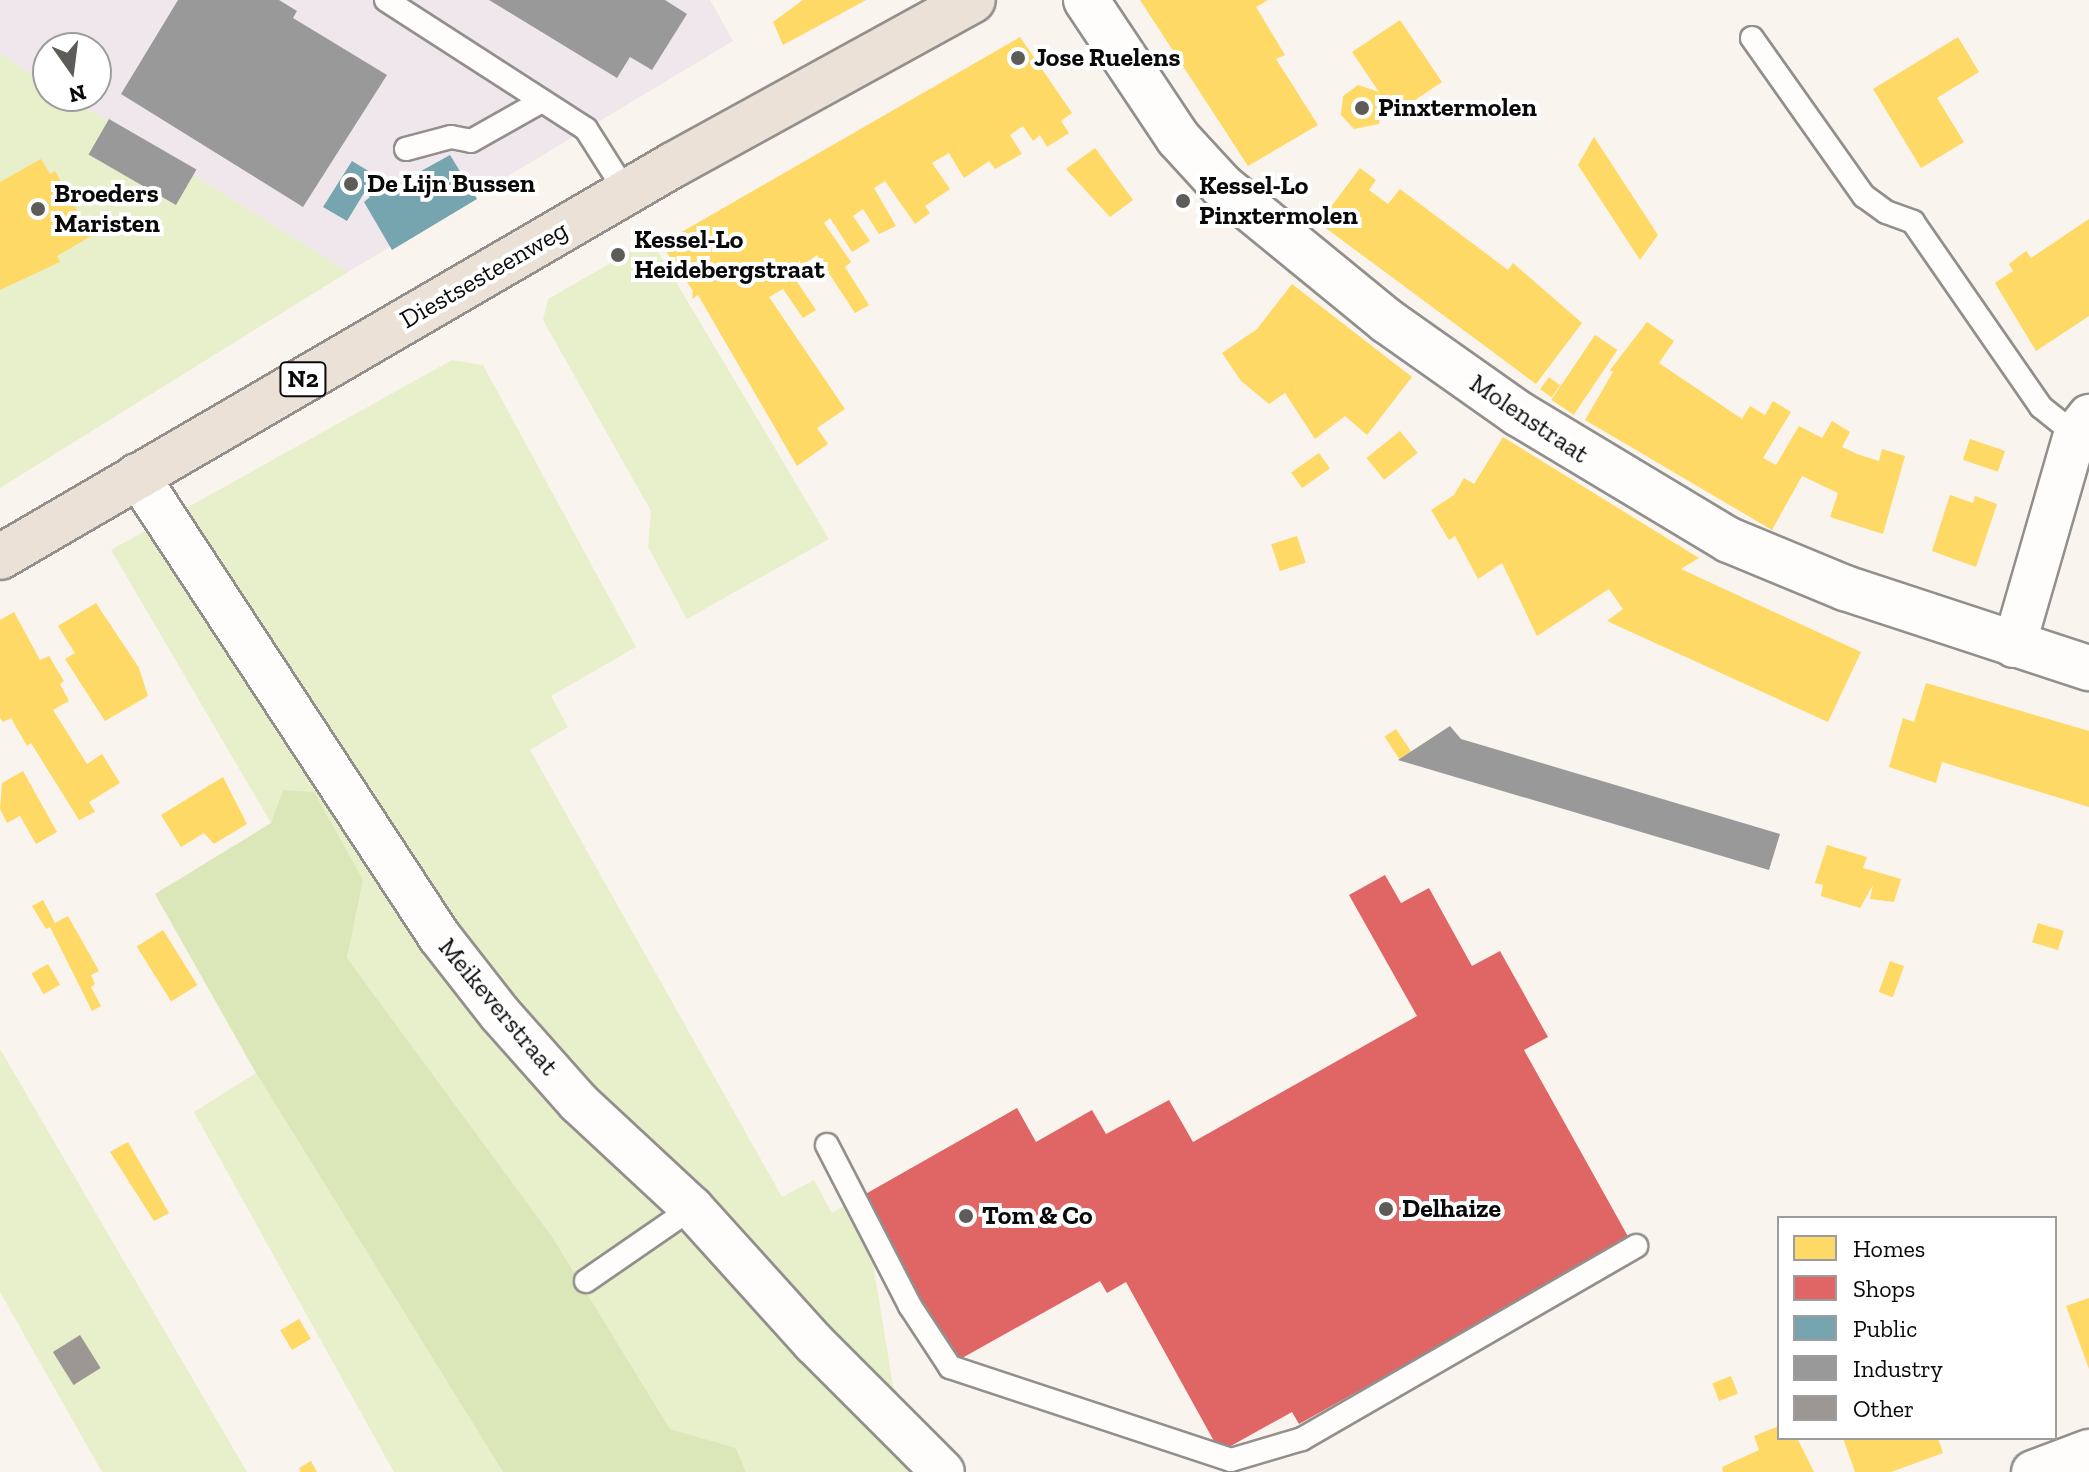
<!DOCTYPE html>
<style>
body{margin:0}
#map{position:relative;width:2089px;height:1472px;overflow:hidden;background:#f9f4ed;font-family:"Zilla Slab",serif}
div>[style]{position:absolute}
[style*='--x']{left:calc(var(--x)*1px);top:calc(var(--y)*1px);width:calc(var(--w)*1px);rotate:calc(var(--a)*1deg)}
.industrial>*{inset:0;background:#efe7eb}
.green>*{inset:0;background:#e8efcb}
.forest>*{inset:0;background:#dbe7b8}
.homes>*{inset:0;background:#ffd966;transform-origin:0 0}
.shops>*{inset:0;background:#e06666}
.public>*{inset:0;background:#76a5af}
.industry>*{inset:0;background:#999;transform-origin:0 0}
.building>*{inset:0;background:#9c9793;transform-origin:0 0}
.roads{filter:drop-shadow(2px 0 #928f8c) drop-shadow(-2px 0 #928f8c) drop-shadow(0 2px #928f8c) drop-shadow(0 -2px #928f8c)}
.service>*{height:22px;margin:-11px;padding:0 11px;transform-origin:11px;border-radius:11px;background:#fefdfc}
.minor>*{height:42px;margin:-21px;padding:0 21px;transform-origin:21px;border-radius:21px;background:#fefdfc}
.tertiary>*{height:44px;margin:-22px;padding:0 22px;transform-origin:22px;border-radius:22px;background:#fefdfc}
.primary>*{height:44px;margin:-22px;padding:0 22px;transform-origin:22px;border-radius:22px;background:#ebe1d6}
.dots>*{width:22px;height:22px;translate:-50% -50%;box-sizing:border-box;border:4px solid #fff;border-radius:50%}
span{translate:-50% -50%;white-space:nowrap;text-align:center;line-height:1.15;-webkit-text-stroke:8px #fff;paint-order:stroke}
.shield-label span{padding:2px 6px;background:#fff;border:2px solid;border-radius:6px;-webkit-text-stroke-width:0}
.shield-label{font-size:24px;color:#0a0a0a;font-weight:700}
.poi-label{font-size:26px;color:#0a0a0a;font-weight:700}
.left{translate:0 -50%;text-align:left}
.street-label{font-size:26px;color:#0a0a0a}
.legend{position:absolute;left:1777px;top:1216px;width:280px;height:224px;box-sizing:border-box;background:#fff;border:2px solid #9d9d9d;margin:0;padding:10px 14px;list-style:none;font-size:24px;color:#0a0a0a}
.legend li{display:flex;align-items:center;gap:16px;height:40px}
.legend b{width:40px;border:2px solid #9d9d9d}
.north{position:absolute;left:32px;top:32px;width:80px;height:80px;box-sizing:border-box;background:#fff;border:2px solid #9d9d9d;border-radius:50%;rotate:166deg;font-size:22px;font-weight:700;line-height:32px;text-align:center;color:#0a0a0a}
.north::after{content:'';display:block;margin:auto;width:28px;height:36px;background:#5e5c59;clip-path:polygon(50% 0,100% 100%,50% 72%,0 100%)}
</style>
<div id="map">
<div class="industrial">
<div style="clip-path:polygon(0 0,710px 0,733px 41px,348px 272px,67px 96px,96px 96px,96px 48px,48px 48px,48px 84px,0 54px)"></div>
</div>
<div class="green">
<div style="clip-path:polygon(0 54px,48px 84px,48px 96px,67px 96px,348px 272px,0 488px)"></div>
<div style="clip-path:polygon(651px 240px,829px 539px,687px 619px,648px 547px,651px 511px,543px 320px,548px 299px)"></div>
<div style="clip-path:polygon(452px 360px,483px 365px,636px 647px,551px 696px,568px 727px,530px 750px,782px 1197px,814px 1180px,832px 1213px,862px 1196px,893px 1386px,953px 1472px,746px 1472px,736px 1448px,670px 1429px,553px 1238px,347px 958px,363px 880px,283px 791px,271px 823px,111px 550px)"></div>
<div style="clip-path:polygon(0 1049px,247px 1472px,102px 1472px,0 1292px)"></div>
<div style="clip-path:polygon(256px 1073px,503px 1472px,394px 1472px,194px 1112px)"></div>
</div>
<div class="forest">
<div style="clip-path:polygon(283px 790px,314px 792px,363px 880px,347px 958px,553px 1238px,670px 1429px,736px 1448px,746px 1472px,503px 1472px,256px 1073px,155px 894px,271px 823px)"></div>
</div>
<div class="homes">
<div style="clip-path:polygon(803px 0,866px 0,783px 45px,773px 22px)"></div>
<div style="clip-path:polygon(1140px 0,1268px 0,1256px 7px,1285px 55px,1276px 59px,1318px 125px,1248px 166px)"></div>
<div style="clip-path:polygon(1400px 20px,1442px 82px,1394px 114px,1383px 98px,1379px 124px,1354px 129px,1341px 115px,1343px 96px,1358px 85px,1379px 92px,1352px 52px)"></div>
<div style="clip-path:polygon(1020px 37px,1072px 113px,1061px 121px,1069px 133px,1047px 147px,1040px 135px,1033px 141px,1023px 126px,1010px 135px,1022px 154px,995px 169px,989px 161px,964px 178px,949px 153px,932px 163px,950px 189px,925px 206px,930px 213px,915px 224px,885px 181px,874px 188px,896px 226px,879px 234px,863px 209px,853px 216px,870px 241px,852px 252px,830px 218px,824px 223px,851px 262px,845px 267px,869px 305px,855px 313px,817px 255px,791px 273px,816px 310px,803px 318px,783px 289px,769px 297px,845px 409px,817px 428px,828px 444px,797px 466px,698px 295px,692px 299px,693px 291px,661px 244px)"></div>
<div style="clip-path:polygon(1958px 37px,1979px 72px,1937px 98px,1964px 142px,1921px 168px,1873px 89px)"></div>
<div style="clip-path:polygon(1594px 137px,1658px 235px,1640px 260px,1578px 165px)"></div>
<div style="clip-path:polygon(1095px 148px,1133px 200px,1110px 217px,1066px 169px)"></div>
<div style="clip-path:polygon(41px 159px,50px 174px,55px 171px,91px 236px,57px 256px,60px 262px,0 290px,0 182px)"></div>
<div style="clip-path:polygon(1360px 168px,1376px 180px,1369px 190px,1388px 204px,1400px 189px,1508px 270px,1513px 263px,1582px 323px,1536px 384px,1319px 223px)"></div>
<div style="clip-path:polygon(2089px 219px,2089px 316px,2036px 351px,1995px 283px,2013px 271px,2009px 264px,2026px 251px,2031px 258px)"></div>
<div style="clip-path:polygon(1292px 284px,1412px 377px,1367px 435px,1345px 416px,1315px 439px,1285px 393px,1269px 404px,1241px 381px,1222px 353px,1257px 329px)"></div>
<div style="clip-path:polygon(1647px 322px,1674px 341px,1659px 363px,1742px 419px,1750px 406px,1765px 415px,1773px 401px,1791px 412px,1763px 458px,1776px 465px,1799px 426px,1822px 438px,1832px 421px,1850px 432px,1842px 447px,1857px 454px,1879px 461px,1882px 449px,1905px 456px,1883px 534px,1830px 517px,1838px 493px,1802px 476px,1772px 530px,1585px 420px,1613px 372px,1610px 370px)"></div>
<div style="left:1595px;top:335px;width:27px;height:78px;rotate:34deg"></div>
<div style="left:1549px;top:377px;width:14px;height:15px;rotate:36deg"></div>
<div style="left:1400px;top:431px;width:28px;height:43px;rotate:51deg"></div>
<div style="clip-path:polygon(1503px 437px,1699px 558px,1681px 569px,1861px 652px,1828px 722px,1607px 621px,1623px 609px,1609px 589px,1537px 636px,1502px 563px,1478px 579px,1455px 536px,1449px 540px,1431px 510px,1454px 495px,1464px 478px,1474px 484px)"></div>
<div style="left:1970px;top:439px;width:37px;height:22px;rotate:19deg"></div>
<div style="left:1319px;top:453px;width:19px;height:34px;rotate:55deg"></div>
<div style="clip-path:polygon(1950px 495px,1973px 503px,1975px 496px,1997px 504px,1976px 567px,1932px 551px)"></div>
<div style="left:1297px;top:536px;width:28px;height:27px;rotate:72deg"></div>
<div style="clip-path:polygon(96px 603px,139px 668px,148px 696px,105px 721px,65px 659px,75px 653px,58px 626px)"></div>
<div style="clip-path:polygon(14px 612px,40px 660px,49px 656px,64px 681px,60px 684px,69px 701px,53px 710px,87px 764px,102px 754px,120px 783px,89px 802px,95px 812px,79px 820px,31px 743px,27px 746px,11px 718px,3px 722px,0 718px,0 620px)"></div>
<div style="clip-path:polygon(1926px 683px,2089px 731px,2089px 807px,1942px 762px,1936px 783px,1889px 767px,1903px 718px,1914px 722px)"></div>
<div style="left:1396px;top:729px;width:27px;height:14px;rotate:56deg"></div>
<div style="clip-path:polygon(23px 771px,57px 832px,36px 844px,20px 816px,7px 823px,0 809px,2px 783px)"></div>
<div style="clip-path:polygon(223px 777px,247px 824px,214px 844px,204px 833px,181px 847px,161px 815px)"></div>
<div style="clip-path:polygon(1827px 845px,1867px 857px,1863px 868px,1901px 879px,1894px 902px,1870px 899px,1873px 885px,1860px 908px,1821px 896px,1823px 885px,1815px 883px)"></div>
<div style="clip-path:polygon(43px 900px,55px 923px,68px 916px,99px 971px,91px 975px,95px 984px,91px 987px,101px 1006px,92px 1011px,50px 927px,46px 929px,32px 906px)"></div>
<div style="left:2038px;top:923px;width:27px;height:20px;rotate:17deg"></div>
<div style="left:163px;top:930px;width:65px;height:31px;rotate:58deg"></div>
<div style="left:1890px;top:961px;width:15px;height:33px;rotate:20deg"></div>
<div style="left:48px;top:964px;width:24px;height:19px;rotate:60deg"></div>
<div style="clip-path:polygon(128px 1142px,169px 1213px,154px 1221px,110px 1152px)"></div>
<div style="clip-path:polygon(2089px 1298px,2089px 1369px,2066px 1306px)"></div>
<div style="left:299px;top:1319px;width:23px;height:22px;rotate:59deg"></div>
<div style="left:1731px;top:1376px;width:19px;height:20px;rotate:69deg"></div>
<div style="clip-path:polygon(1779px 1426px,1779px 1438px,1797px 1438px,1814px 1472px,1723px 1472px,1722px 1467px,1759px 1450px,1754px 1436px)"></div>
<div style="clip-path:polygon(1843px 1438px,1938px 1438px,1943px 1453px,1891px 1472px,1855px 1472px)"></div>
<div style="clip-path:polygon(311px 1461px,317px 1472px,301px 1472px,299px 1468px)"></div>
</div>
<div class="shops">
<div style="clip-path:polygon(1385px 875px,1401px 903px,1429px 888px,1472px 966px,1500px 951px,1548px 1037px,1524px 1050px,1630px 1240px,1299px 1424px,1292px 1412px,1220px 1452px,1126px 1282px,1107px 1293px,1100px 1281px,955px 1362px,862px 1196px,1017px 1108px,1036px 1142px,1092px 1110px,1106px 1134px,1169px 1100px,1193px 1142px,1417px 1016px,1349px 895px)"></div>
</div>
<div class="public">
<div style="clip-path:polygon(450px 155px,477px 199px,392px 250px,364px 202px,370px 197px,364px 193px,347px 221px,323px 207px,352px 161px,380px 178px,383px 192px)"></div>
</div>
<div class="industry">
<div style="clip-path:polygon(178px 0,279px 0,297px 11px,293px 18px,387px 75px,303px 207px,121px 94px)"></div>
<div style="clip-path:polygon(489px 0,665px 0,687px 14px,652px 70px,630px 57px,617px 78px)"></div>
<div style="left:109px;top:119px;width:101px;height:41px;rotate:30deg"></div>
<div style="clip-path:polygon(1450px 726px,1461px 739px,1780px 834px,1769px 870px,1398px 760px)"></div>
</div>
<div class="building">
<div style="left:80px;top:1335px;width:39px;height:32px;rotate:58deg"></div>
</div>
<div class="roads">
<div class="service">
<div style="--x:386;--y:0;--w:238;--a:32.8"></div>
<div style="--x:586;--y:129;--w:75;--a:57.6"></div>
<div style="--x:1752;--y:38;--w:194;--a:54.7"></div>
<div style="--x:1864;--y:196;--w:27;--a:36"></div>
<div style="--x:1886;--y:212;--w:29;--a:20"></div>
<div style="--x:1913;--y:222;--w:225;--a:55.3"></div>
<div style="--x:2041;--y:407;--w:43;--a:38.5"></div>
<div style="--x:406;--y:149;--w:47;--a:-14.9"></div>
<div style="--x:451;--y:137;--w:20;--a:11"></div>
<div style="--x:471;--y:141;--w:81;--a:-29.4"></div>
<div style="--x:827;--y:1145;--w:181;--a:62.7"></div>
<div style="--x:910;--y:1306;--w:73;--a:56.7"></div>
<div style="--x:950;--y:1367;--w:296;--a:18.3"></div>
<div style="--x:1231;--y:1460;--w:74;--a:-16.5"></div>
<div style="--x:1302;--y:1439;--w:386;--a:-30"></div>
<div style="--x:586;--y:1281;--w:129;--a:-34.6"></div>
</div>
<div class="minor">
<div style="--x:137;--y:475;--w:551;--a:56.77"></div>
<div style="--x:439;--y:936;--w:99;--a:52"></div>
<div style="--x:500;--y:1014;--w:119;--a:48.4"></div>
<div style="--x:579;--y:1103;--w:154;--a:42.9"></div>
<div style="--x:692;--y:1208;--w:182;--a:47.9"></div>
<div style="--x:814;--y:1343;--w:182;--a:45"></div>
<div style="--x:2014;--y:646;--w:221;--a:-73.9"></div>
<div style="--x:2075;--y:434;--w:23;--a:-52"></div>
<div style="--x:2033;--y:1472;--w:60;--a:-20.6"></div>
</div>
<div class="tertiary">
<div style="--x:1086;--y:0;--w:166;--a:56.3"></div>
<div style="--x:1178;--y:138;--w:65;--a:47.5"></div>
<div style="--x:1222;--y:186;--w:213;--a:39.3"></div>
<div style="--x:1387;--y:321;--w:161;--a:35.2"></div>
<div style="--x:1519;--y:414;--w:245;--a:31"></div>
<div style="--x:1729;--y:540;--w:126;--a:22.5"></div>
<div style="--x:1845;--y:588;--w:257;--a:18.2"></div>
</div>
<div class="primary">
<div style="--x:0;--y:557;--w:779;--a:-30.22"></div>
<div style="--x:673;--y:165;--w:342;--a:-28.8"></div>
</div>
</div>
<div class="dots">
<div style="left:1018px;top:58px;background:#5e5c59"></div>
<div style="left:1362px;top:108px;background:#5e5c59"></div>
<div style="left:351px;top:184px;background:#5e5c59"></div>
<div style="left:1183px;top:201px;background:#5e5c59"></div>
<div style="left:38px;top:209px;background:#5e5c59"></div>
<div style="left:618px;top:255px;background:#5e5c59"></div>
<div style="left:1386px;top:1209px;background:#5e5c59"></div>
<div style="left:966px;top:1216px;background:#5e5c59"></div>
</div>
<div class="shield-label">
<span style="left:303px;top:379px">N2</span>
</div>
<div class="poi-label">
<span class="left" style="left:1034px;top:58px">Jose Ruelens</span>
<span class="left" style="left:1378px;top:108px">Pinxtermolen</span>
<span class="left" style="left:367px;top:184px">De Lijn Bussen</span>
<span class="left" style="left:1199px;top:201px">Kessel-Lo<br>Pinxtermolen</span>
<span class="left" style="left:54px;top:209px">Broeders<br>Maristen</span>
<span class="left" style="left:634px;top:255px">Kessel-Lo<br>Heidebergstraat</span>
<span class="left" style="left:1402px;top:1209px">Delhaize</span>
<span class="left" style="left:982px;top:1216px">Tom &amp; Co</span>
</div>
<div class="street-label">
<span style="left:484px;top:275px;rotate:-30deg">Diestsesteenweg</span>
<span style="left:1529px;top:419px;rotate:34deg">Molenstraat</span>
<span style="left:498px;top:1007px;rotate:50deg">Meikeverstraat</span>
</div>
<ul class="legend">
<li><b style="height:22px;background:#ffd966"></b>Homes</li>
<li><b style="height:22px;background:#e06666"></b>Shops</li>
<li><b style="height:22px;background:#76a5af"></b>Public</li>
<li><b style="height:22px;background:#999"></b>Industry</li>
<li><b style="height:22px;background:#9c9793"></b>Other</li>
</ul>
<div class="north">N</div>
</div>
